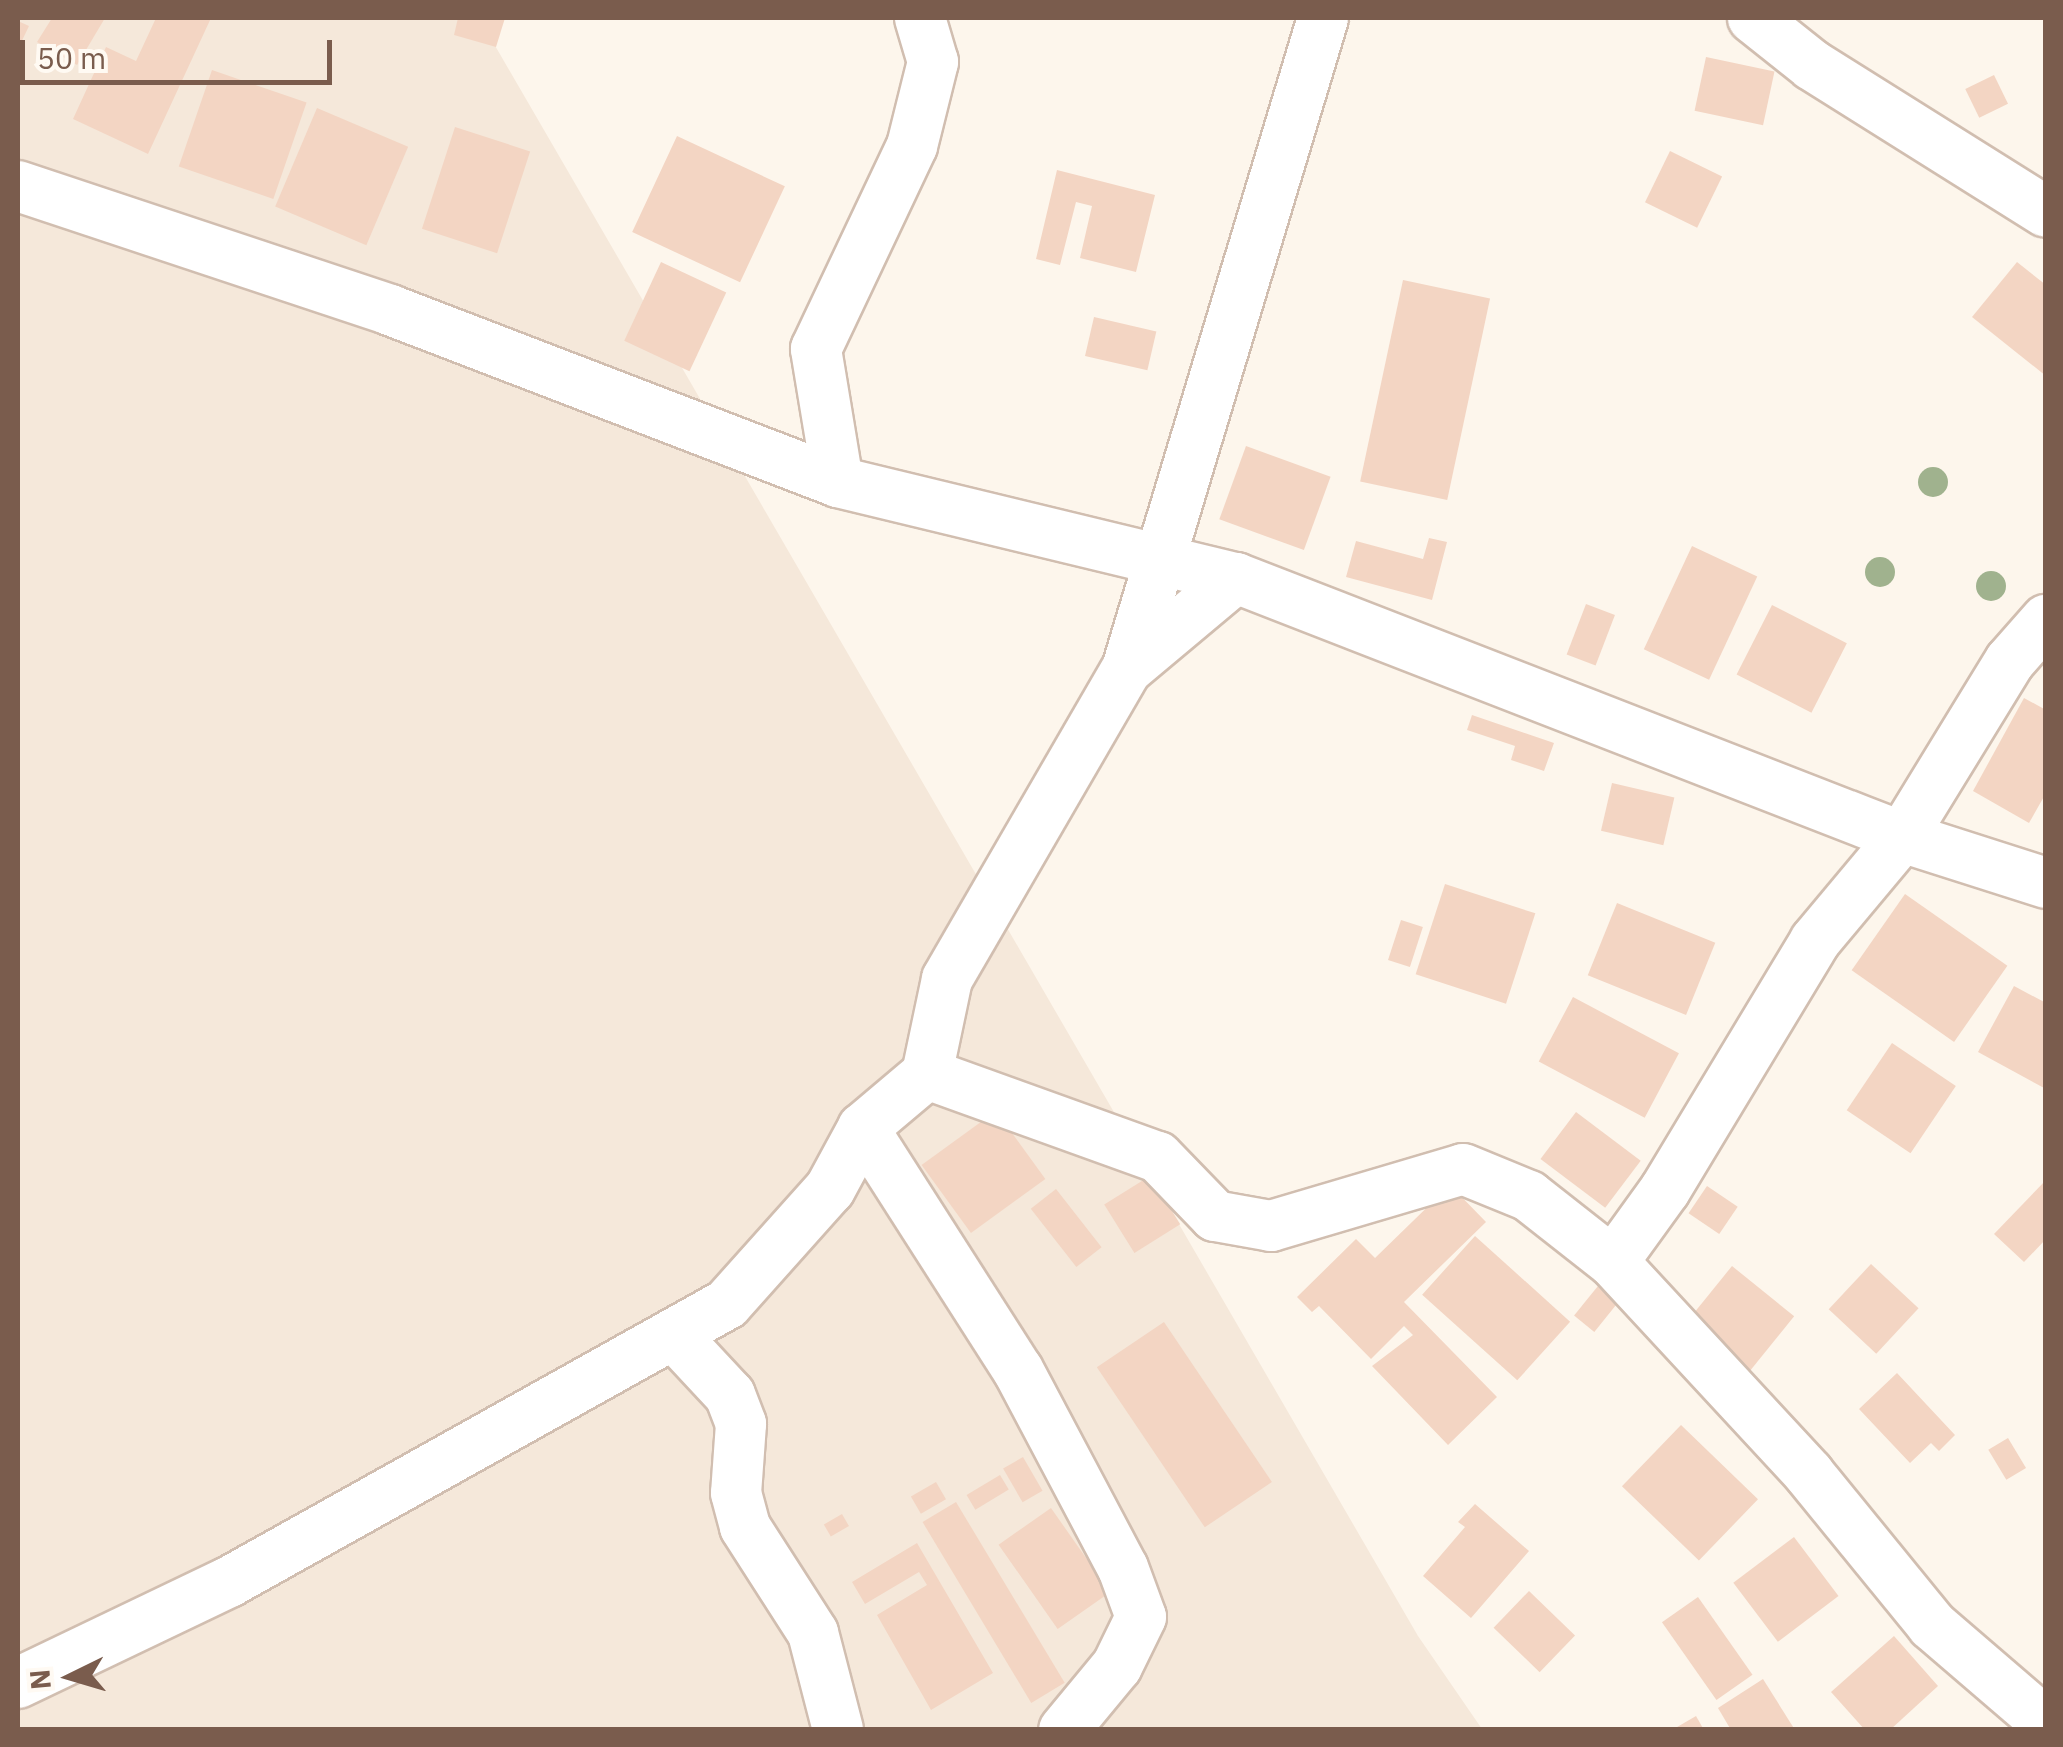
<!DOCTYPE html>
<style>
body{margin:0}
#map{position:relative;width:2063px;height:1747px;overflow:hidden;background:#fdf6ec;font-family:"IBM Plex Sans",sans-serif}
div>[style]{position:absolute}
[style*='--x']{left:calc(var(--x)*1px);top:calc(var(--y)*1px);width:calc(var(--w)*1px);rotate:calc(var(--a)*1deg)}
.residential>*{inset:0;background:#f5e8da}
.building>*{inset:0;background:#f3d5c3;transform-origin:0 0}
.roads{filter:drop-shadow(2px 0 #d1beb0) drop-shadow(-2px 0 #d1beb0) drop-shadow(0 2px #d1beb0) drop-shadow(0 -2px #d1beb0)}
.street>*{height:50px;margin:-25px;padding:0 25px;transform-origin:25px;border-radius:25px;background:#fff}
.trees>*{width:30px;height:30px;margin:-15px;border-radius:50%;background:#a0b28e}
span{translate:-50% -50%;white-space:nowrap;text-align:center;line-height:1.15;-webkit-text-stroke:10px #fffaf3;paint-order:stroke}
.frame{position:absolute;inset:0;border:20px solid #7a5c4d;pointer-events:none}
.north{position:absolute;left:20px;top:1627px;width:100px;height:100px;-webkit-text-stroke:8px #fffaf3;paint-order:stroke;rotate:265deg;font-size:28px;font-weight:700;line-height:40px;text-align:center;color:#7a5c4d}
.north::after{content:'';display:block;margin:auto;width:35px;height:45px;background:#7a5c4d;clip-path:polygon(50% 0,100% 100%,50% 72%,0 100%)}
.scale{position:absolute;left:20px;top:40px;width:312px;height:45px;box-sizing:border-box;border:5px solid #7a5c4d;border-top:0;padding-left:12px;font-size:30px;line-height:35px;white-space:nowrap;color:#7a5c4d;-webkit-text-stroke:8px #fffaf3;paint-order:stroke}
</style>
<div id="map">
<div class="residential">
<div style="clip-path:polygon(18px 18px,479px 18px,1418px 1636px,1482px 1729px,18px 1729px)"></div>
</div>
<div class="building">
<div style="clip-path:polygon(52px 18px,105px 18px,77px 65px,37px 42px)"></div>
<div style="clip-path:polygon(156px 18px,211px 18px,148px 154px,73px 119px,106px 47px,136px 61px)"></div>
<div style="clip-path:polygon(458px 18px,505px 18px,496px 47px,454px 35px)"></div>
<div style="clip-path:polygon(18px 21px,29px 26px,18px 49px)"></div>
<div style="left:1706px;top:57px;width:70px;height:55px;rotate:12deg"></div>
<div style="left:212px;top:70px;width:100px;height:102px;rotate:19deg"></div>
<div style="left:1994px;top:75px;width:32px;height:32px;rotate:64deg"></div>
<div style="left:317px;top:108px;width:99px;height:107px;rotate:23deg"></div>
<div style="left:455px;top:127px;width:79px;height:107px;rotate:18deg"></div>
<div style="left:677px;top:136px;width:119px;height:106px;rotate:25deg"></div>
<div style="left:1670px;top:151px;width:58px;height:57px;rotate:26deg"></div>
<div style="clip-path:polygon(1057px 170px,1155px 195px,1136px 272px,1080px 258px,1092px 206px,1076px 202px,1060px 265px,1036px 259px)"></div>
<div style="left:661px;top:262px;width:72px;height:87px;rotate:25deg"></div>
<div style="clip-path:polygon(2017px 262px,2046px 285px,2046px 376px,1972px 317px)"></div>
<div style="left:1403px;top:280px;width:89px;height:206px;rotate:12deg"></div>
<div style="left:1094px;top:317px;width:64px;height:40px;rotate:13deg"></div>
<div style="left:1246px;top:446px;width:90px;height:78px;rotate:20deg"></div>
<div style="clip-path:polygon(1429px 538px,1447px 542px,1432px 600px,1346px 577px,1356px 541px,1423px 559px)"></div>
<div style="left:1692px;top:546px;width:72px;height:114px;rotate:25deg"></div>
<div style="left:1586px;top:604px;width:31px;height:54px;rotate:21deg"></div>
<div style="left:1772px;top:605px;width:84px;height:78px;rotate:27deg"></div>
<div style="clip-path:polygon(2024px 698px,2046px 710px,2046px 793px,2029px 823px,1973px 791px)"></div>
<div style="clip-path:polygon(1472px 715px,1554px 743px,1544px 771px,1511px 760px,1515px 746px,1467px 730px)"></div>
<div style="left:1612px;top:783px;width:64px;height:49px;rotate:13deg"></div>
<div style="left:1445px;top:884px;width:95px;height:95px;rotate:18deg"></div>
<div style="left:1905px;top:894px;width:125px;height:93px;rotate:35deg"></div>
<div style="left:1617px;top:903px;width:106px;height:78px;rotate:22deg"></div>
<div style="left:1401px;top:920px;width:23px;height:42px;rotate:18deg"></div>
<div style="clip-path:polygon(2014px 986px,2046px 1003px,2046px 1089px,1978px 1052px)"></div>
<div style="left:1573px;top:997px;width:120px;height:73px;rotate:28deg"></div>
<div style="left:1892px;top:1043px;width:77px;height:81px;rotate:34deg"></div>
<div style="left:996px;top:1111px;width:84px;height:92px;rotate:54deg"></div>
<div style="left:1576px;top:1112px;width:81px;height:59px;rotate:37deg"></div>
<div style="left:1150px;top:1176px;width:57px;height:54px;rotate:58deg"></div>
<div style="clip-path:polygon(2046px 1180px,2046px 1239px,2024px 1262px,1994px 1234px)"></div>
<div style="clip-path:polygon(1450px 1185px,1486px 1222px,1404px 1302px,1497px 1397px,1448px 1445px,1372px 1366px,1413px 1335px,1404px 1326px,1371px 1359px,1319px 1306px,1312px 1312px,1297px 1297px,1356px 1239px,1375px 1258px)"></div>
<div style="left:1707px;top:1186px;width:37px;height:33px;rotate:34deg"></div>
<div style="left:1056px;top:1189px;width:74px;height:32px;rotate:52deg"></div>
<div style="left:1475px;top:1236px;width:128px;height:79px;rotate:42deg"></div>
<div style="left:1871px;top:1264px;width:65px;height:62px;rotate:43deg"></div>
<div style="left:1732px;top:1266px;width:80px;height:80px;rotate:39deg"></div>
<div style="left:1598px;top:1286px;width:26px;height:38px;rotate:39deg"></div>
<div style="left:1164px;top:1322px;width:193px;height:81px;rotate:56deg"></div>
<div style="clip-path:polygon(1897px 1373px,1955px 1435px,1939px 1451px,1931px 1443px,1910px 1463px,1859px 1409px)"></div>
<div style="left:1681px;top:1425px;width:107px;height:85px;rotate:44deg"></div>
<div style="left:2008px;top:1438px;width:35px;height:23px;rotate:59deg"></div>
<div style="left:1023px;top:1457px;width:39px;height:23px;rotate:60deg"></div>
<div style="left:1000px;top:1475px;width:17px;height:39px;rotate:59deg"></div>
<div style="left:936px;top:1482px;width:20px;height:29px;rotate:60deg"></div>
<div style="left:956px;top:1502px;width:211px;height:39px;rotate:59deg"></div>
<div style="clip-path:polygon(1475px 1504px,1529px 1551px,1471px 1618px,1423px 1576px,1465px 1527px,1458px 1522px)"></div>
<div style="left:1051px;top:1508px;width:103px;height:64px;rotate:55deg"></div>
<div style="left:842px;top:1514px;width:14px;height:21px;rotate:60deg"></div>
<div style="left:1794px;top:1537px;width:74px;height:76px;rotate:53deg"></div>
<div style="clip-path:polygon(917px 1543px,993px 1673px,931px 1710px,877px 1615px,927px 1585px,919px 1572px,865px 1604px,852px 1582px)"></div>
<div style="left:1529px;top:1591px;width:64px;height:51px;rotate:44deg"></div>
<div style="left:1698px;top:1597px;width:95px;height:44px;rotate:55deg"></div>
<div style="clip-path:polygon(1894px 1636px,1938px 1686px,1890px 1730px,1865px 1730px,1831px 1692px)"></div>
<div style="clip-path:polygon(1763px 1679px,1795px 1730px,1731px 1730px,1718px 1708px)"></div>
<div style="clip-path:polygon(1696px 1716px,1704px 1730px,1672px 1730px)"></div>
</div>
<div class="roads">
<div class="street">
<div style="--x:1753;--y:18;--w:75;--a:38.5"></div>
<div style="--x:1812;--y:65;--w:276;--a:32.1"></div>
<div style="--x:18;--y:186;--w:392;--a:18.4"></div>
<div style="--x:390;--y:310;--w:480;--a:21"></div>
<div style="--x:838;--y:482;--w:409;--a:13.6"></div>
<div style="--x:1236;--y:578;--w:715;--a:21.25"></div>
<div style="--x:1902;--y:837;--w:151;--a:17.7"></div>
<div style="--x:838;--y:482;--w:135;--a:-99.4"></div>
<div style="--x:816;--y:349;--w:225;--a:-64.7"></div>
<div style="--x:912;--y:146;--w:87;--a:-76"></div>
<div style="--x:933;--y:62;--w:46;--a:-106.5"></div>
<div style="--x:1127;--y:669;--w:142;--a:-39.9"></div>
<div style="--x:927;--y:1074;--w:245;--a:19.8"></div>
<div style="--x:1158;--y:1157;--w:82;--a:46"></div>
<div style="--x:1215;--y:1216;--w:57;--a:10.1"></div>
<div style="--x:1271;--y:1226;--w:200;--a:-16.5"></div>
<div style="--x:1463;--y:1169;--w:71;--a:22.2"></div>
<div style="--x:1529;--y:1196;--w:107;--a:38.2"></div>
<div style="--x:1613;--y:1262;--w:289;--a:47.2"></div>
<div style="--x:1809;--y:1474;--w:195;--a:50.8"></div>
<div style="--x:1932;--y:1625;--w:132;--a:40.7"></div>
<div style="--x:863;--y:1128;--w:287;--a:57.4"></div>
<div style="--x:1018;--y:1370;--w:224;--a:62.1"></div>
<div style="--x:1123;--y:1568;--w:52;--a:69.8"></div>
<div style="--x:1141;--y:1617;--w:55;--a:116.1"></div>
<div style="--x:1117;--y:1666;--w:83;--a:129.6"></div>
<div style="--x:1613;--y:1262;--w:89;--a:-54.2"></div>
<div style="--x:1665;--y:1190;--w:291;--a:-58.9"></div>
<div style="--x:1815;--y:941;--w:136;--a:-50.1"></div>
<div style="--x:1902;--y:837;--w:206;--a:-58.5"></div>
<div style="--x:2010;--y:661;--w:55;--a:-48.7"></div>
<div style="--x:674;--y:1335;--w:82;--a:47"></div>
<div style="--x:730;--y:1395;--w:31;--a:69"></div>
<div style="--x:741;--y:1424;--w:69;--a:94.1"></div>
<div style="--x:736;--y:1493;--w:35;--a:75"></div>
<div style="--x:745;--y:1527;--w:126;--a:57.3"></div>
<div style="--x:813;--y:1633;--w:100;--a:75.5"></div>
<div style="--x:18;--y:1683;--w:234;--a:-25.6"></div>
<div style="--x:229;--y:1582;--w:570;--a:-29.17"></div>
<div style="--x:727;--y:1304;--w:154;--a:-48.2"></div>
<div style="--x:830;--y:1189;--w:69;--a:-61.6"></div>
<div style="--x:863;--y:1128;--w:84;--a:-40.2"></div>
<div style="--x:927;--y:1074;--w:97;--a:-78.1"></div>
<div style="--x:947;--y:979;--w:358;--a:-59.9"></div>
<div style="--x:1127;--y:669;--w:680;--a:-73.24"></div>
</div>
</div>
<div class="trees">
<div style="left:1933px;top:482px"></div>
<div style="left:1880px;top:572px"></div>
<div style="left:1991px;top:586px"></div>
</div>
<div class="frame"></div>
<div class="north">N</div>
<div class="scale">50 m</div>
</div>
